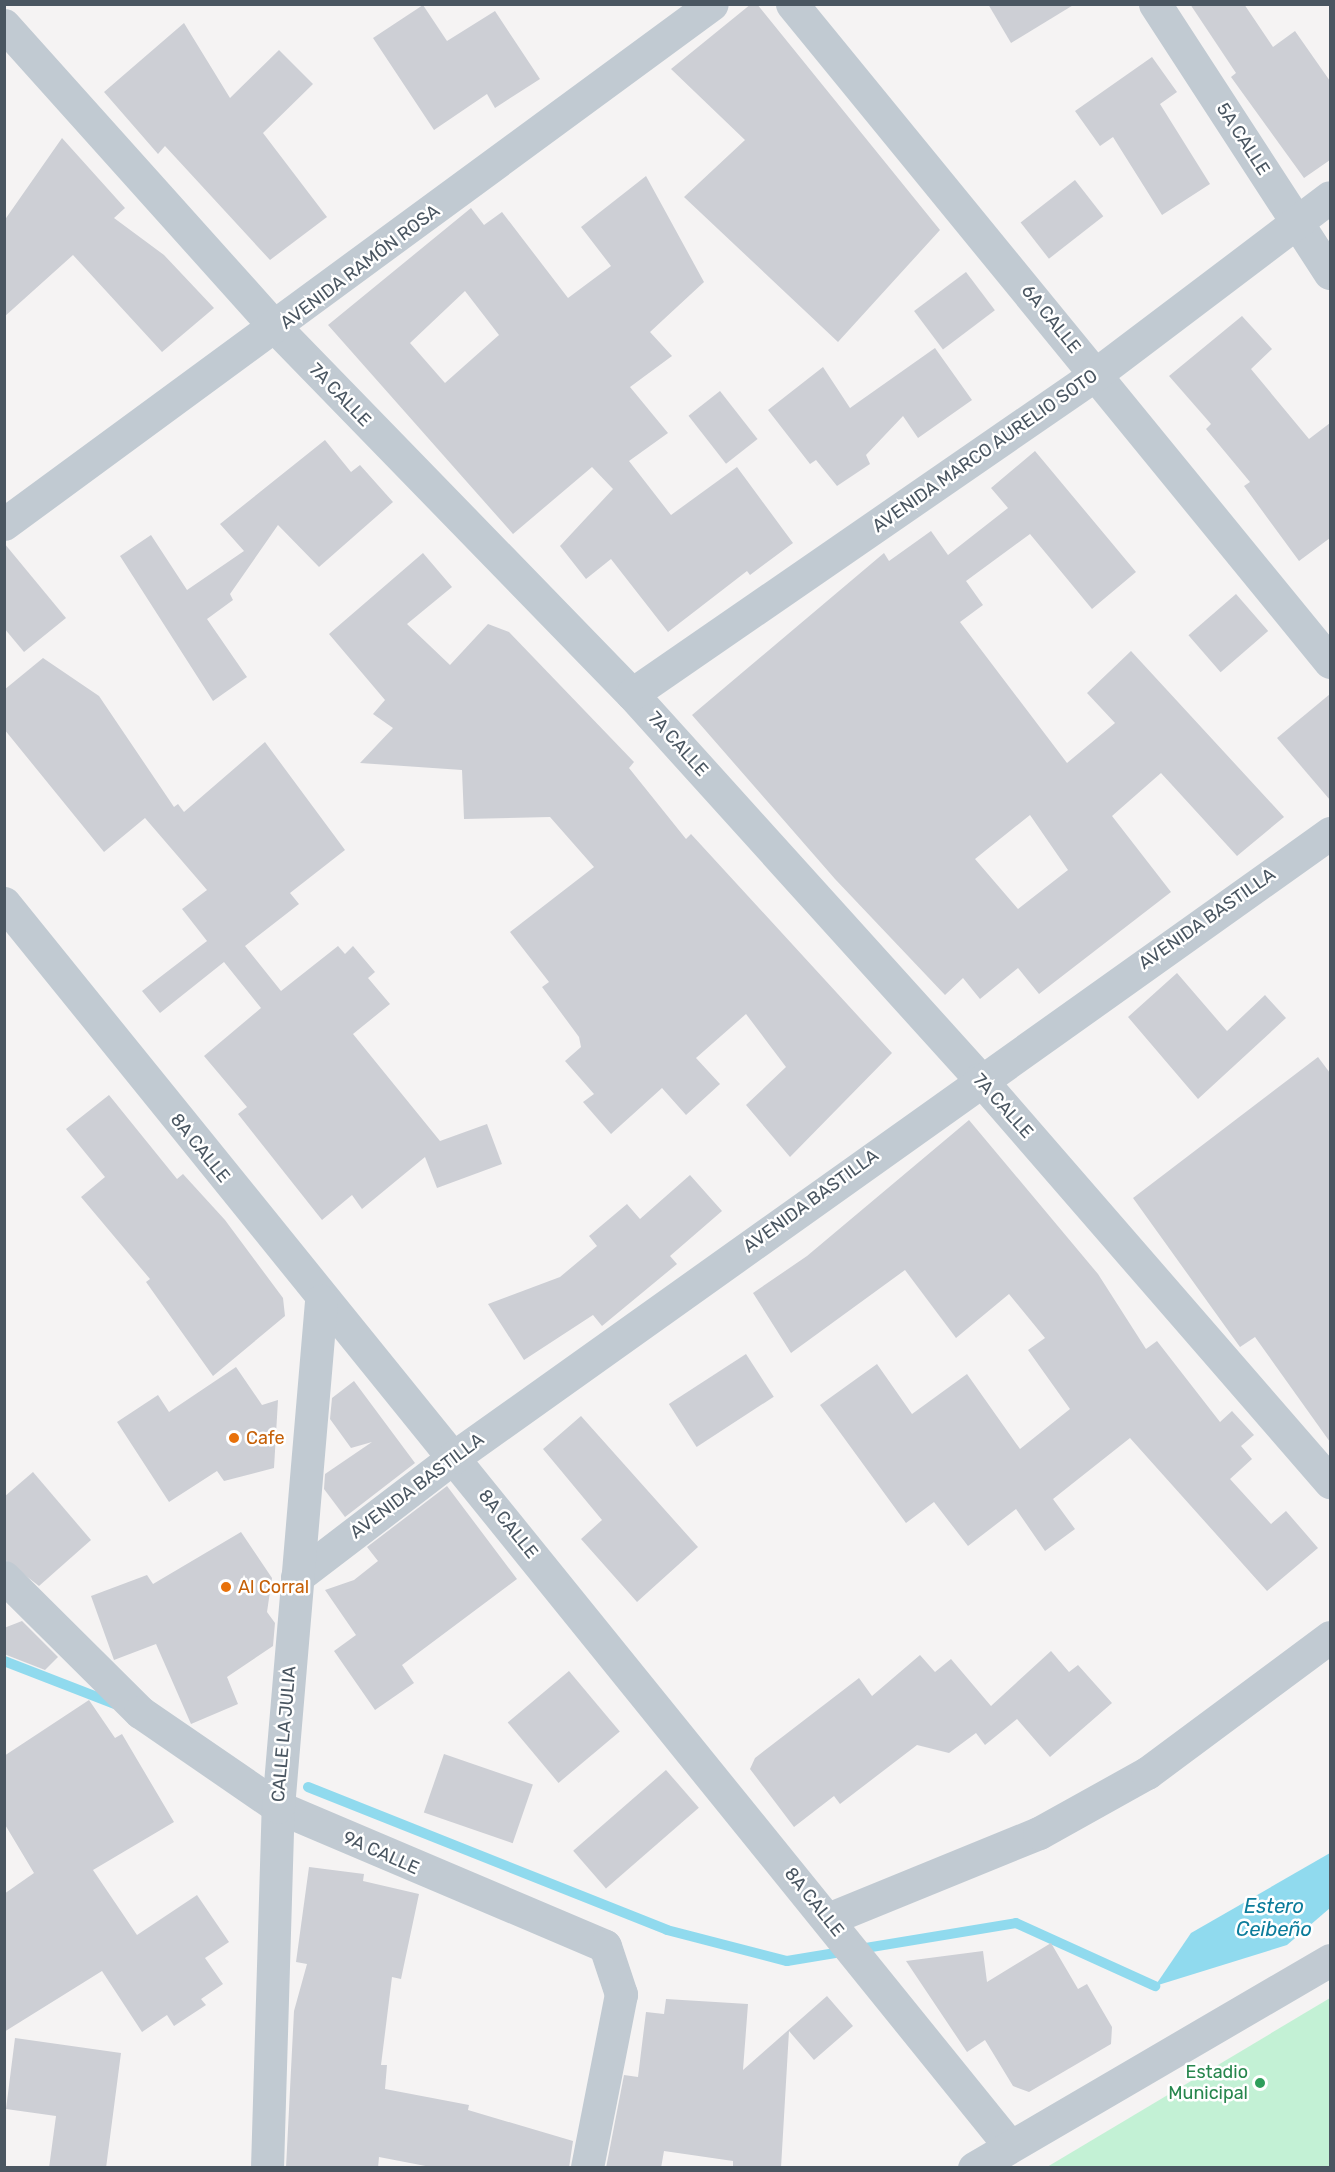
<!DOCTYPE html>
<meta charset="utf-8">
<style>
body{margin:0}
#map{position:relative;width:1335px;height:2172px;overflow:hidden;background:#f5f3f3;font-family:Rubik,sans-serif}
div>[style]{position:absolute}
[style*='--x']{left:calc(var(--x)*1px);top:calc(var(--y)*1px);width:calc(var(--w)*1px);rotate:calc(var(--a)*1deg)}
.green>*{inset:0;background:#c3f1d5}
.water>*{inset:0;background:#90daee}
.stream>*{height:10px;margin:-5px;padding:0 5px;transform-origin:5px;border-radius:5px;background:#90daee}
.building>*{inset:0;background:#cdcfd5;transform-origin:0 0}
.minor>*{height:33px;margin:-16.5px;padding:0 16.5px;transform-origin:16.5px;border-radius:16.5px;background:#c1cad2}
.dots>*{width:16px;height:16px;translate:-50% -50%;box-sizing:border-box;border:3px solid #fff;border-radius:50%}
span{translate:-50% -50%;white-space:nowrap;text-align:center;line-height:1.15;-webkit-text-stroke:5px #fff;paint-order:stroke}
.street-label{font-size:18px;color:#4a5661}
.food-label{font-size:18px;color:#c56008}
.left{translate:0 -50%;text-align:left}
.leisure-label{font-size:18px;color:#27864d}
.right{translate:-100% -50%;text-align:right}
.water-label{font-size:20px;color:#0c7c9b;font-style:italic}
.frame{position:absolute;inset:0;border:6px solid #4a5661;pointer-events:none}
</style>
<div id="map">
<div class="green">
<div style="clip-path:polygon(1330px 1998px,1330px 2167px,1047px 2167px)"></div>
</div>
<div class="water">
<div style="clip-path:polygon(1330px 1853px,1330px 1908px,1287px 1945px,1155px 1986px,1191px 1933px)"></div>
</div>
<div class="stream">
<div style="--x:4;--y:1661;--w:119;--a:21.2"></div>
<div style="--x:308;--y:1787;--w:386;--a:21.7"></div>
<div style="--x:667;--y:1930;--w:124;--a:14.5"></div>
<div style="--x:787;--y:1961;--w:232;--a:-9.4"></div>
<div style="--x:1016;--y:1923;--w:153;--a:24.4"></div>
</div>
<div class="building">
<div style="clip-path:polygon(751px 4px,757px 4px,940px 230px,838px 342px,684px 197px,745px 140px,671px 69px)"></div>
<div style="clip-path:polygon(988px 4px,1075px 4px,1011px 43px)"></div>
<div style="clip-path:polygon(1190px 4px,1244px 4px,1273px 47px,1295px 31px,1330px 81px,1330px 160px,1304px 178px,1231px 77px,1236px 73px)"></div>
<div style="clip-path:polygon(423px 5px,447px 41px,495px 11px,540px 79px,495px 108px,487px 94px,434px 130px,373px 38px)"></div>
<div style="clip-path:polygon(184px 23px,230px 98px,279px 50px,313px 84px,263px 133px,327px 217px,270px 260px,165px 146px,158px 154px,104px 92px)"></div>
<div style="clip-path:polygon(1152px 57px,1177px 92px,1160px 104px,1210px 184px,1162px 215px,1113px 137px,1100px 146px,1075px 111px)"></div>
<div style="clip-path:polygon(62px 138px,125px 208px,114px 218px,164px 255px,214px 308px,162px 352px,73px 255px,4px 317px,4px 221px)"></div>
<div style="clip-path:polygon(evenodd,646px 176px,704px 282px,650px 332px,672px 356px,630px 387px,668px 433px,629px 461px,671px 515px,737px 467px,793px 543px,750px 575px,747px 571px,668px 632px,611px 559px,586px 579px,560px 546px,613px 489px,592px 467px,513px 534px,328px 325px,471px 208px,484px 225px,502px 212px,568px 298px,611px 266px,581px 227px,646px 176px,465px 291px,499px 335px,445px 383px,410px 343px,465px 291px)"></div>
<div style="left:1075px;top:180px;width:46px;height:69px;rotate:52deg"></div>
<div style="left:966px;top:272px;width:48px;height:65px;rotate:53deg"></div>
<div style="clip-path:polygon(1242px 316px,1272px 349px,1251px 369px,1309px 439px,1330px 423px,1330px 538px,1299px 561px,1244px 486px,1250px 482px,1206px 429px,1211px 424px,1169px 376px)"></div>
<div style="clip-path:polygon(935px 348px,972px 400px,918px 438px,903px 416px,866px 455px,870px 464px,837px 486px,816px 460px,810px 464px,768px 410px,823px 367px,850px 408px)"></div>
<div style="left:720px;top:391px;width:61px;height:40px;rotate:52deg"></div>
<div style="clip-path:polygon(325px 440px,351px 472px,360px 465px,393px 502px,319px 567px,278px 525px,230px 594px,233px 600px,207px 619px,247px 677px,213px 701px,120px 556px,151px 535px,187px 590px,244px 551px,220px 524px)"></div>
<div style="clip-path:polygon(evenodd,1035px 451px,1136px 572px,1092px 609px,1030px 534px,966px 581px,983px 605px,960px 622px,1067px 763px,1115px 723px,1087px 693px,1131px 651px,1284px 817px,1237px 856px,1161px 773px,1112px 816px,1171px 892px,1039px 994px,1018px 968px,980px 999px,963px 978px,945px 995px,835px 879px,692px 715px,884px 553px,889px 561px,931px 531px,948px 555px,1008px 508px,991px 488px,1035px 451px,1030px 815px,1068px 870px,1018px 909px,975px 859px,1030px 815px)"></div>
<div style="clip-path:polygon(4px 543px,66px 618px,24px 652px,4px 628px)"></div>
<div style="clip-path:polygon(423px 553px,452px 587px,407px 624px,450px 665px,488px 624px,509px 632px,634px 762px,629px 768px,686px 839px,691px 834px,892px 1053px,790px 1157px,746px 1105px,786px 1067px,746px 1014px,696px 1058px,720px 1084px,686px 1115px,662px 1088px,611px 1134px,583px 1102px,594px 1094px,565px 1061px,581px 1047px,579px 1037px,542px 987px,549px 982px,510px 932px,594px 867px,550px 817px,464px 819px,462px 770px,360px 763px,393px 728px,373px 714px,385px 700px,329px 634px)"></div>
<div style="left:1236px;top:594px;width:49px;height:63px;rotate:49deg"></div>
<div style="clip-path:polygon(43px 658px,99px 696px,174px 807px,178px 804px,184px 812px,265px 742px,345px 850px,290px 893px,299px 904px,245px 946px,281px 991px,338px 946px,345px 954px,353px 946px,375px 972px,368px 978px,390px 1004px,353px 1034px,440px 1141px,487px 1124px,502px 1164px,437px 1188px,425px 1157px,362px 1209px,352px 1195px,322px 1220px,238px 1114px,247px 1107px,204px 1056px,261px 1008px,224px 962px,160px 1013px,142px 991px,207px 941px,182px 909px,207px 890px,145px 818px,104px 852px,4px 729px,4px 690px)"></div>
<div style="clip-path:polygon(1330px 694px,1330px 800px,1277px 738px)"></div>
<div style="clip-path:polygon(1177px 973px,1227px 1031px,1265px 995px,1286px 1018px,1198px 1099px,1128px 1017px)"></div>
<div style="clip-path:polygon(1318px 1057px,1330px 1073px,1330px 1442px,1255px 1337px,1240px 1347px,1133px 1198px)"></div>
<div style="clip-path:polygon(109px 1095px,177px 1179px,183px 1174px,225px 1220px,283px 1298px,285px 1316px,213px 1376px,146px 1282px,150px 1279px,81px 1197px,105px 1177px,66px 1129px)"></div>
<div style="clip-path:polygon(969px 1120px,1098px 1274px,1146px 1349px,1157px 1341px,1220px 1422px,1232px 1411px,1254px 1435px,1241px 1446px,1252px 1459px,1230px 1479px,1271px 1524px,1286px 1511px,1318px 1548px,1267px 1591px,1130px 1438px,1053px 1499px,1075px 1529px,1045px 1551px,1016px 1509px,968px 1546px,934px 1502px,906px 1523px,820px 1405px,877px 1364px,912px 1414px,967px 1374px,1020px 1449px,1070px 1409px,1028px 1350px,1045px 1338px,1009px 1294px,956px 1338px,905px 1270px,791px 1353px,753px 1293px,807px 1256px)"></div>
<div style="clip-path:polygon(690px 1175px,722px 1211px,670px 1256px,677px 1264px,602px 1326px,593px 1315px,524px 1360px,488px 1304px,560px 1277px,597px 1246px,589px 1236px,627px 1204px,640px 1219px)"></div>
<div style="left:746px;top:1354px;width:51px;height:92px;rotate:57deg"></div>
<div style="clip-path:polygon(236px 1367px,262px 1405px,278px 1400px,274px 1468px,224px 1481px,217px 1471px,169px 1502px,117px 1422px,158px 1395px,169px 1412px)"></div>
<div style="clip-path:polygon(354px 1381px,415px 1463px,345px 1517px,324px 1489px,325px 1474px,372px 1442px,351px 1448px,330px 1419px,332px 1398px)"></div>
<div style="clip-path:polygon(581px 1416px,698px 1547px,637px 1602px,581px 1539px,602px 1520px,543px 1449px)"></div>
<div style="clip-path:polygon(33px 1472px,91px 1540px,39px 1586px,4px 1559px,4px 1497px)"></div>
<div style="clip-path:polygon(447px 1486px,517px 1579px,402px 1665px,414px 1683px,375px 1710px,334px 1651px,356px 1635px,325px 1590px,354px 1580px,378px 1561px,367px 1547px)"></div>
<div style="clip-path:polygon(241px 1532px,272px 1578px,267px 1612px,275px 1623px,273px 1646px,227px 1677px,238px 1704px,191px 1724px,156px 1644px,114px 1660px,91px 1596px,147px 1575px,153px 1584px)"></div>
<div style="clip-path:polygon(22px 1621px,58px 1657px,45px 1670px,4px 1654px,4px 1628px)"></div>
<div style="clip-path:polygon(1051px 1651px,1069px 1672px,1078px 1665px,1112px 1703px,1050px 1757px,1017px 1719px,985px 1745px,976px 1733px,949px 1753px,917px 1745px,840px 1804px,834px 1796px,794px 1827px,750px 1769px,755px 1758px,859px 1678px,872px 1696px,920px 1655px,935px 1672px,951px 1659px,991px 1706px)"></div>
<div style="left:569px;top:1671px;width:79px;height:80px;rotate:50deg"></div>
<div style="clip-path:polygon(89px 1700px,115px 1738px,122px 1734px,174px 1822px,93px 1870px,137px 1935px,197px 1895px,229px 1942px,205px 1958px,223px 1984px,201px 1999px,206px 2005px,174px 2026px,167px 2015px,142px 2032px,102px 1971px,4px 2032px,4px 1894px,34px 1873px,4px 1823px,4px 1756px)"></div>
<div style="left:444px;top:1754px;width:94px;height:62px;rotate:19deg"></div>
<div style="left:666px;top:1770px;width:50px;height:123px;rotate:49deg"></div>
<div style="clip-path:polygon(309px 1867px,364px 1874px,363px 1881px,419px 1894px,401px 1979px,392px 1977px,381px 2065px,387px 2065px,385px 2089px,469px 2105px,468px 2110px,573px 2141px,569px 2168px,436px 2168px,379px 2157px,378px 2168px,286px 2168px,294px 2011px,307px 1964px,296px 1962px)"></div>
<div style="clip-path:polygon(1051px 1943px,1078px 1989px,1087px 1984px,1112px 2027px,1111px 2044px,1029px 2092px,1013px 2086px,985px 2040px,967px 2052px,906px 1961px,983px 1951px,987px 1982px)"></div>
<div style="clip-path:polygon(827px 1996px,853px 2026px,814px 2060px,789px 2031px,781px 2168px,733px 2168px,733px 2161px,664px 2151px,661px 2168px,606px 2168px,624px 2075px,638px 2077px,646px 2012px,664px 2014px,666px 1999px,748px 2004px,743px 2070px)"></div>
<div style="clip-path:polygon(15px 2038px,121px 2053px,106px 2168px,49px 2168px,56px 2116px,6px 2109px)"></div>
</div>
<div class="minor">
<div style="--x:792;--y:4;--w:850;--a:50.73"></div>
<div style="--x:1155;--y:4;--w:321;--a:57"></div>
<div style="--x:4;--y:25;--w:409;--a:48.1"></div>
<div style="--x:277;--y:329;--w:509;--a:45.8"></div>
<div style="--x:632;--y:694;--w:519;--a:47.89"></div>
<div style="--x:980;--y:1079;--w:534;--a:49.03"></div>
<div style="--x:4;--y:524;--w:878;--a:-36.3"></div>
<div style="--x:632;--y:694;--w:564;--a:-34.59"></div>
<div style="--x:1096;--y:374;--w:293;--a:-37.1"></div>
<div style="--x:4;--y:903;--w:1599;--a:51.02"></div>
<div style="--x:4;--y:1577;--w:192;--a:44.8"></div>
<div style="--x:140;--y:1712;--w:168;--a:34.5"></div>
<div style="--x:278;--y:1807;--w:355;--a:23"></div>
<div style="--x:605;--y:1946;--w:51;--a:71.6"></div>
<div style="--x:621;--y:1994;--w:177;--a:101.1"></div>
<div style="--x:297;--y:1577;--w:198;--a:-37.4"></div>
<div style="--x:454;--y:1457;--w:1076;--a:-35.46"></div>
<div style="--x:828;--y:1919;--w:228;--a:-22.2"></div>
<div style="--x:1039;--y:1833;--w:124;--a:-29.1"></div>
<div style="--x:1147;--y:1773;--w:228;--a:-36.6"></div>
<div style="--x:267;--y:2168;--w:361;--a:-88.3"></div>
<div style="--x:278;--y:1807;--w:508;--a:-85.14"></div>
<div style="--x:974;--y:2168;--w:412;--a:-30.3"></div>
</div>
<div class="dots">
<div style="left:234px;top:1438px;background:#e8710a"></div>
<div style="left:226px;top:1587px;background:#e8710a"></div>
<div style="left:1260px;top:2083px;background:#2e9e5b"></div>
</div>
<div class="street-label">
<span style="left:1243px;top:139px;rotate:57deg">5A CALLE</span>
<span style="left:360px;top:267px;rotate:-37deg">AVENIDA RAMÓN ROSA</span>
<span style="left:1051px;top:319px;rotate:51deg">6A CALLE</span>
<span style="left:340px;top:395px;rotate:46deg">7A CALLE</span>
<span style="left:985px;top:451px;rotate:-35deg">AVENIDA MARCO AURELIO SOTO</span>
<span style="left:678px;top:744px;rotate:48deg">7A CALLE</span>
<span style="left:1207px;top:919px;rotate:-35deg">AVENIDA BASTILLA</span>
<span style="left:1003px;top:1106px;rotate:48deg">7A CALLE</span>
<span style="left:200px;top:1148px;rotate:51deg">8A CALLE</span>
<span style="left:811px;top:1201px;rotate:-36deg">AVENIDA BASTILLA</span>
<span style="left:417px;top:1486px;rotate:-37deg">AVENIDA BASTILLA</span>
<span style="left:508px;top:1524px;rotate:51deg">8A CALLE</span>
<span style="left:284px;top:1734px;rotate:-85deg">CALLE LA JULIA</span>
<span style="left:381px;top:1853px;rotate:24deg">9A CALLE</span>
<span style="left:814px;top:1902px;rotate:51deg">8A CALLE</span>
</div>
<div class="food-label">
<span class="left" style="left:246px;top:1438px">Cafe</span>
<span class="left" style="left:238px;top:1587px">Al Corral</span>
</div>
<div class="leisure-label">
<span class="right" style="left:1248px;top:2083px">Estadio<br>Municipal</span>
</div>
<div class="water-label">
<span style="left:1274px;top:1918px">Estero<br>Ceibeño</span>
</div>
<div class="frame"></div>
</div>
